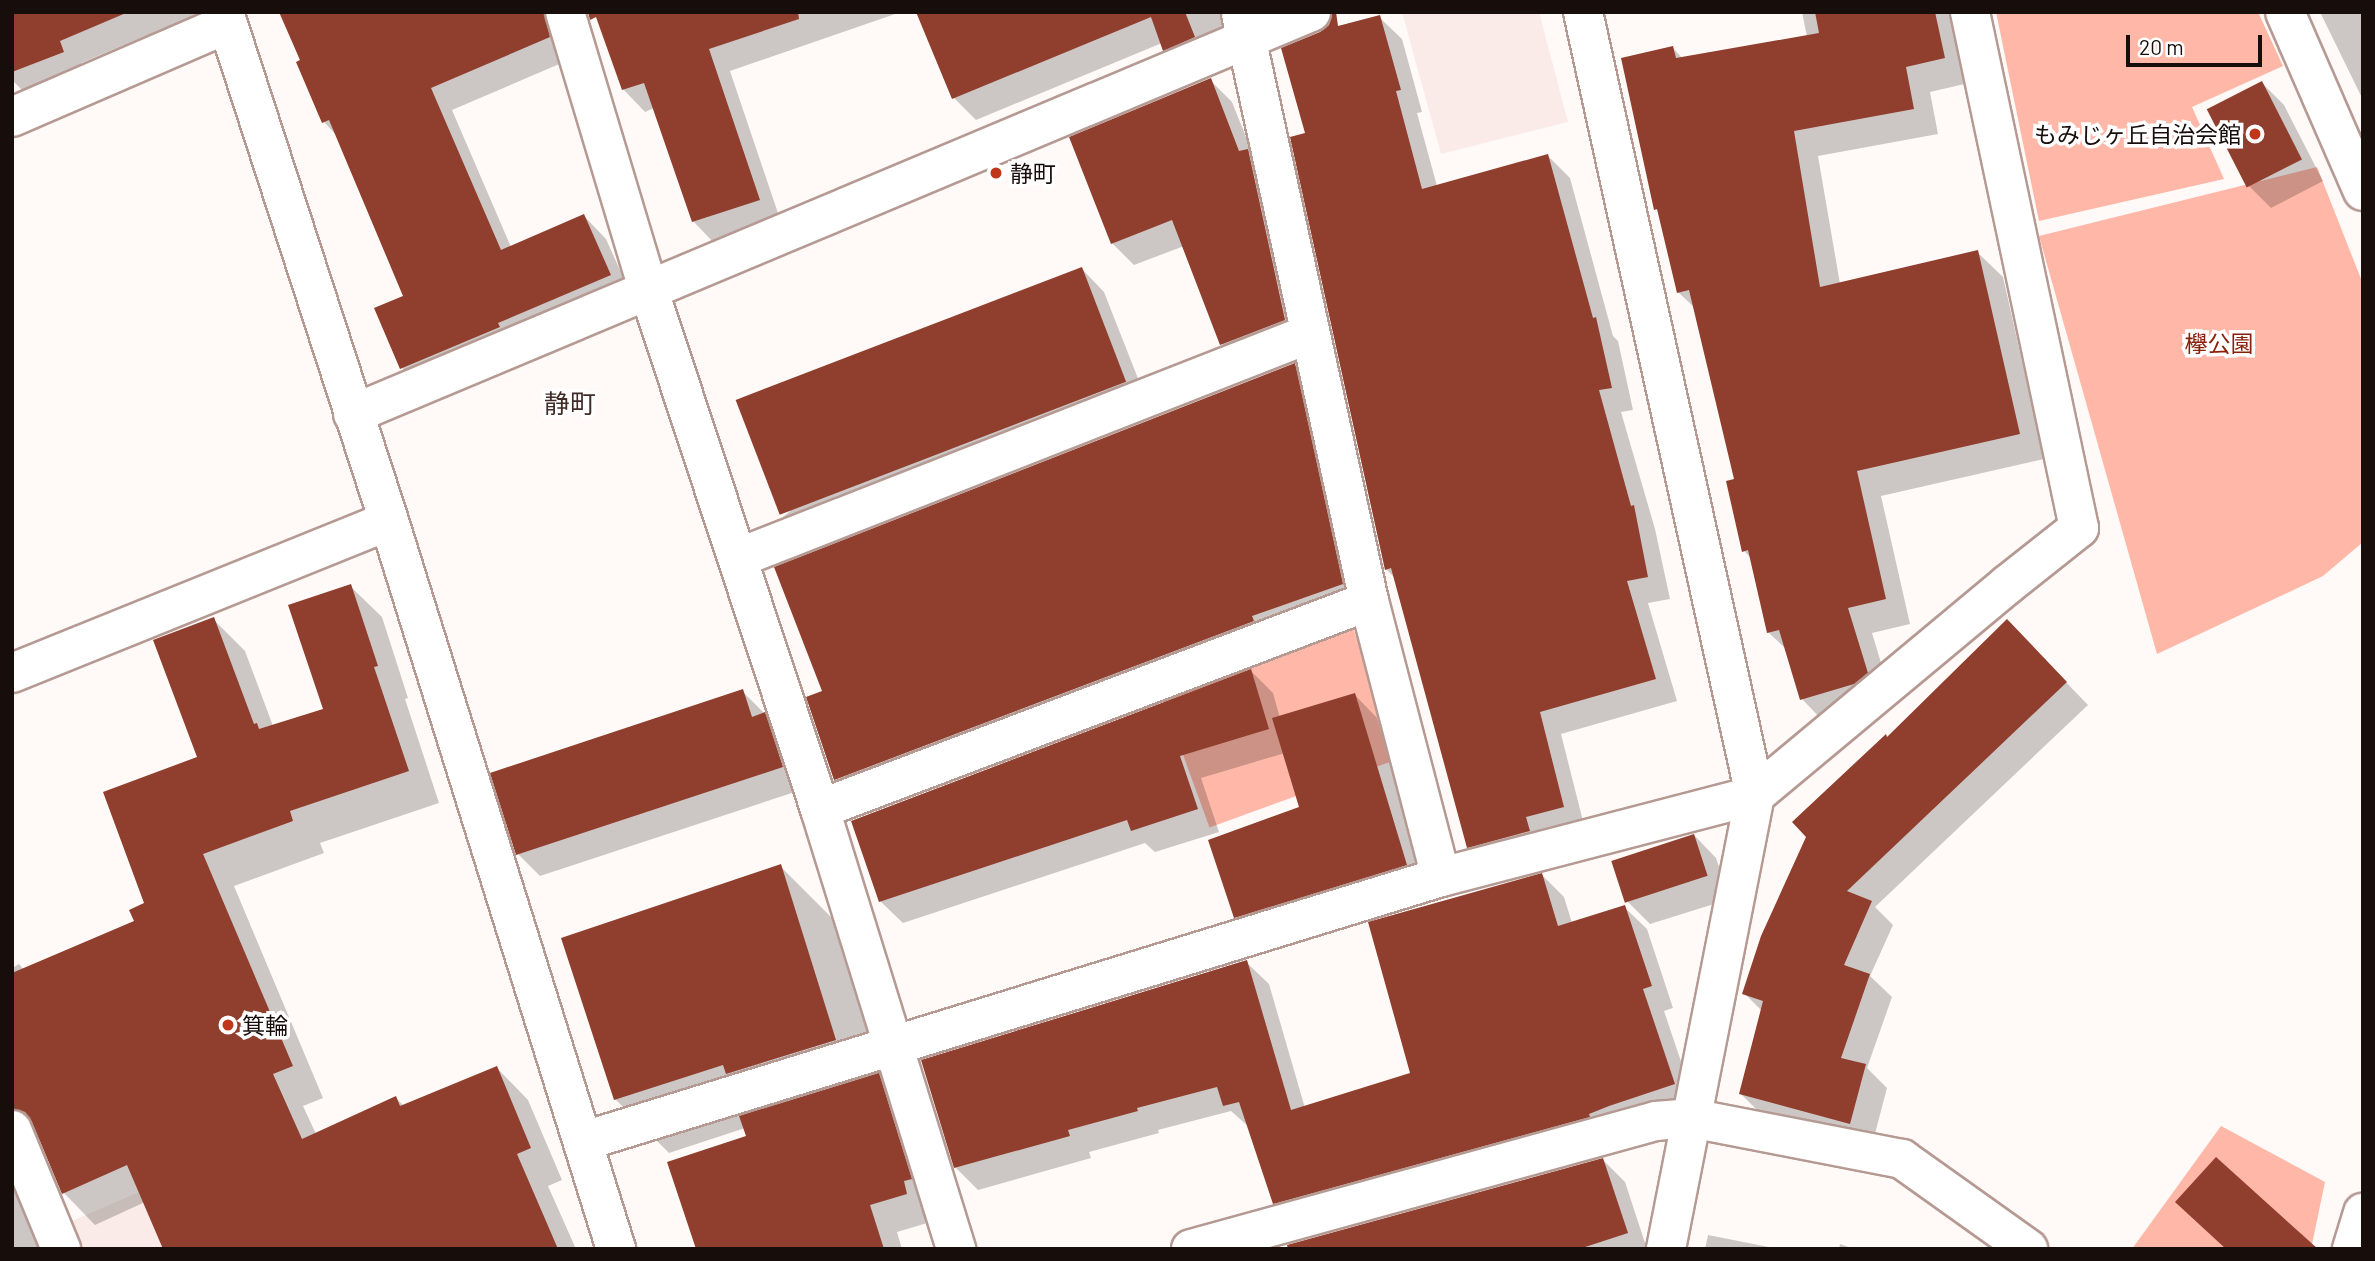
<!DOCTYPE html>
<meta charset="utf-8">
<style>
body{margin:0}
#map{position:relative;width:2375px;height:1261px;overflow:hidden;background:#fff9f7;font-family:Barlow,"Noto Sans JP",sans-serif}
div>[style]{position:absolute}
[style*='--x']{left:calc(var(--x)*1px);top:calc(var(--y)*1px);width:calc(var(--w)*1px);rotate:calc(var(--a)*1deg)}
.built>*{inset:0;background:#fbebe8}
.green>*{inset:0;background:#ffb7a7;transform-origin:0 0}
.shadow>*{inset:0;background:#0003}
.building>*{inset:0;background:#903e2d;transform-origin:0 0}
.roads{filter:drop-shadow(2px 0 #b59a93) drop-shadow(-2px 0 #b59a93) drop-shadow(0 2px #b59a93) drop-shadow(0 -2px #b59a93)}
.minor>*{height:38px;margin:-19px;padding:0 19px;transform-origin:19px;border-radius:19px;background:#fff}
.dots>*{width:19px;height:19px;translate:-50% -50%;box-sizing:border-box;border:4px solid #fff;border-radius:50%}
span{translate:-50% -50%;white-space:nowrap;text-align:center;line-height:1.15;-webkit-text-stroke:7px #fff;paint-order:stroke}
.poi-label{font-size:23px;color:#170e0c}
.right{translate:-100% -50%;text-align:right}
.left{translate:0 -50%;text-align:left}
.park-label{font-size:23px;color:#8a200a}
.quarter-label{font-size:26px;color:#412c27}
.frame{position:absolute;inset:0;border:14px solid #170e0c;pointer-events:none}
.scale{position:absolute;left:2126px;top:35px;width:136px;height:32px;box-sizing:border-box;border:4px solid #170e0c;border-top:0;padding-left:9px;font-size:21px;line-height:24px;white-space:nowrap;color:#170e0c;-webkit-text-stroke:5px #fff;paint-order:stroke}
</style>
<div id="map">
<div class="built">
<div style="clip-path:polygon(1402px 12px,1539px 12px,1568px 122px,1441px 154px)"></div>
<div style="clip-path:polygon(139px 1192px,163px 1249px,76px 1249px,65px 1224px)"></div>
</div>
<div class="green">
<div style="clip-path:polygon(1996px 12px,2258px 12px,2283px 66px,2192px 107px,2224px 179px,2039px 221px)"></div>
<div style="clip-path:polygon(2317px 167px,2363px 284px,2363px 542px,2323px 576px,2157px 654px,2039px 236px)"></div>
<div style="left:1350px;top:620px;width:147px;height:203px;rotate:70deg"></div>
<div style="clip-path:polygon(2221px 1126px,2325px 1182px,2311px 1249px,2132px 1249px)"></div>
</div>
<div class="shadow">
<div style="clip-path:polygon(12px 12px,202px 12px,81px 63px,85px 74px,28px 96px,12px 80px)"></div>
<div style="clip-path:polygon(281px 12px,574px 12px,571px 59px,452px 110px,511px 247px,584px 216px,606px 239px,632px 297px,424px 390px,402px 368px,376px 309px,405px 297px,337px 136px,324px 122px)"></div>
<div style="clip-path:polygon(597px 12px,901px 12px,730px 71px,781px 222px,715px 244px,693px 221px,654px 108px,645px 112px,623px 89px)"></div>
<div style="clip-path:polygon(918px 12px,1239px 12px,1186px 72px,1164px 50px,1162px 43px,976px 120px,954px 98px)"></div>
<div style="clip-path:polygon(1802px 12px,1954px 12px,1969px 83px,1930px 92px,1938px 134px,1818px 156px,1840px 284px,1977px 252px,2003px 277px,2044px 459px,1881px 496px,1910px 624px,1872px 633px,1892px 699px,1827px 725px,1802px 699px,1787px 650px,1768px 632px,1752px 559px,1744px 551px,1736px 481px,1696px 309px,1678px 292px,1660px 213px,1656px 209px,1673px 48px,1683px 59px,1807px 37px)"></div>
<div style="clip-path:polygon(2320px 12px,2363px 12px,2363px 100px)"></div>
<div style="clip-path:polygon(1379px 17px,1402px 39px,1422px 112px,1417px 113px,1437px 186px,1548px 156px,1570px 178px,1613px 336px,1618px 341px,1633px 410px,1621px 412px,1655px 529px,1670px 599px,1648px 603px,1677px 701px,1561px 734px,1585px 829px,1491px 869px,1468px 847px,1395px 578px,1386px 569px,1307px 134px)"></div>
<div style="clip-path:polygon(1210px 80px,1232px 102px,1254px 157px,1307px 342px,1244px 366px,1222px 344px,1184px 246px,1134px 265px,1112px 243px)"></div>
<div style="clip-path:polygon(2262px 83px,2284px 105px,2323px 181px,2271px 208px,2249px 186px)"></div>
<div style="clip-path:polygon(1082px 269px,1104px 292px,1148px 404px,805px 539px,783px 517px)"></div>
<div style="clip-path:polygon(1294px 365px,1316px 387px,1364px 606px,857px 802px,835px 780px)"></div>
<div style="clip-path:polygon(350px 586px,382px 617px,408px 698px,405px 699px,439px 803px,320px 843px,324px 853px,234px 886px,323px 1098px,303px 1106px,316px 1134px,396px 1098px,404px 1106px,497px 1068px,528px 1100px,562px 1180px,548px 1186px,576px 1249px,165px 1249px,145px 1202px,95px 1225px,64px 1193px,42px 1140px,35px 1141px,52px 1249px,12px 1249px,12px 968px,19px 964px,24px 970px,136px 922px,147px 904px,199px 758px,213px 619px,245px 651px,273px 726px,325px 710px)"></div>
<div style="clip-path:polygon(2029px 644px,2088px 705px,1875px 907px,1893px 925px,1870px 976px,1892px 997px,1867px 1068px,1887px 1088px,1872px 1145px,1763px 1116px,1741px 1094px,1762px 1011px,1744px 993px,1888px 738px)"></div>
<div style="clip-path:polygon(1251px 671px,1273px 693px,1280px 718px,1355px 695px,1377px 718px,1428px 887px,1257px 939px,1235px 917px,1302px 808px,1285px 753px,1201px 778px,1219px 832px,1155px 852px,1145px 843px,903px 923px,880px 901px)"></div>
<div style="clip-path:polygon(742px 691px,787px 736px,804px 789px,540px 876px,518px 854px)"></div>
<div style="clip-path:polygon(1694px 835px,1716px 858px,1730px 899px,1650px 924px,1628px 902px)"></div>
<div style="clip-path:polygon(780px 866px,834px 920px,885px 1082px,934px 1221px,897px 1232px,902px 1249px,698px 1249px,748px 1137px,745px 1128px,669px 1153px,615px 1099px)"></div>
<div style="clip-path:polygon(1542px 875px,1564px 897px,1572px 923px,1624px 907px,1647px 929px,1673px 1008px,1664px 1011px,1696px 1106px,1297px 1225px,1275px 1203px,1249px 1127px,1231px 1111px,1158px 1130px,1159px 1133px,1089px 1152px,1091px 1158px,978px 1190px,955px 1167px,1246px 962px,1269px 984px,1305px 1108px,1412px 1074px)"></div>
<div style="clip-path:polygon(1603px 1160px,1625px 1182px,1647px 1249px,1286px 1249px)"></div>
<div style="clip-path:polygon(1708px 1235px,1779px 1249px,1705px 1249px)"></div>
<div style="clip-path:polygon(1840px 1244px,1854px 1249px,1839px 1249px)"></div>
</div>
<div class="building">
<div style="clip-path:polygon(12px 12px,126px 12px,126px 13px,60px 41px,64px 52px,12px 72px)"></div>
<div style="clip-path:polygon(279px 12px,544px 12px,550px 37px,431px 88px,501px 250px,584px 214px,611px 275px,498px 323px,500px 327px,400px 369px,374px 308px,403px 296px,329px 120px,322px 123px,296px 62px,300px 60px)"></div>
<div style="clip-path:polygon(588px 12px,798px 12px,799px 19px,709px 49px,760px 200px,692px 222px,644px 83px,622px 90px,596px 17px,590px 20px)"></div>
<div style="clip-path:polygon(916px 12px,1185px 12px,1195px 37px,1163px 51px,1151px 17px,952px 99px)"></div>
<div style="clip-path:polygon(1332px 12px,1336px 12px,1338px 26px,1380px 15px,1401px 90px,1396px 91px,1422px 189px,1548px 154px,1593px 318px,1596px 317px,1612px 388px,1599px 390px,1631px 506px,1634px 505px,1648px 577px,1627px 581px,1656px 679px,1540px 712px,1564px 807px,1526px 817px,1530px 831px,1467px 848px,1391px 568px,1385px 570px,1290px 137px,1305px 133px,1281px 48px,1320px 32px,1329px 25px)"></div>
<div style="clip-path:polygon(1815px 12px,1935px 12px,1945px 58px,1906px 67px,1914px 109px,1794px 131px,1820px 287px,1978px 250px,2020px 434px,1857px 471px,1886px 599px,1848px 608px,1868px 673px,1854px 684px,1800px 700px,1779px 630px,1767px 633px,1748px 550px,1742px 552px,1726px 481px,1734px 479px,1689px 290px,1677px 293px,1657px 209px,1654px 210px,1621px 58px,1673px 46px,1676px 58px,1819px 33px)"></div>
<div style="clip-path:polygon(1211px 78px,1239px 151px,1248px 149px,1285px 320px,1220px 345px,1172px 220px,1111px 244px,1069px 137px)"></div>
<div style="left:2262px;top:81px;width:88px;height:62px;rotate:63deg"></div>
<div style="left:1082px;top:267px;width:123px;height:371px;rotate:69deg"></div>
<div style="clip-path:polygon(1295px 363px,1343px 584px,1252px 616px,1254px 621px,834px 780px,806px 697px,822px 691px,774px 567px)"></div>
<div style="clip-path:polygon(351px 584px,378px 666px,374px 667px,409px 771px,290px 811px,293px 821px,203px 854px,293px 1066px,273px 1074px,302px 1139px,396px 1096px,400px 1106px,497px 1066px,531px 1148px,517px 1154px,558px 1249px,163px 1249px,127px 1165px,62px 1194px,32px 1122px,25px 1112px,12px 1109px,12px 973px,134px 921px,129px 910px,144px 903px,103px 792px,197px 757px,153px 640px,214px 617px,254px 724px,257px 723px,259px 729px,323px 709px,288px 605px)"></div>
<div style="clip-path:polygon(2007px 619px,2067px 682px,1847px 891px,1872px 901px,1844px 965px,1870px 974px,1841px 1058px,1866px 1064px,1850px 1124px,1739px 1094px,1763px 1001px,1742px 994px,1761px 936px,1806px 837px,1792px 822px,1886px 734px,1887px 737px)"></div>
<div style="clip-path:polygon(1251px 669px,1269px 729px,1180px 756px,1198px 809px,1131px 831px,1127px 820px,879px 902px,851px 821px)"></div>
<div style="clip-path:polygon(743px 689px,752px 717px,765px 712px,783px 767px,516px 855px,490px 773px)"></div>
<div style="clip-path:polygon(1355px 693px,1407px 865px,1234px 918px,1208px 840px,1299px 807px,1272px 718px)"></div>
<div style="left:1694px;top:834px;width:44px;height:87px;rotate:72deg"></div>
<div style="clip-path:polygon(781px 864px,836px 1040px,726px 1074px,723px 1065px,614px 1100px,561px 938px)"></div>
<div style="clip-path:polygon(1542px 873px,1558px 926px,1625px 905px,1652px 986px,1643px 989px,1675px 1084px,1609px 1106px,1589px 1114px,1590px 1117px,1273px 1204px,1239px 1102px,1223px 1106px,1217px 1087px,1137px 1108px,1138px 1111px,1068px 1130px,1070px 1136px,954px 1168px,921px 1060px,1247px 960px,1291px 1110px,1410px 1073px,1368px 922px)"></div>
<div style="clip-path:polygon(879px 1073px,912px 1179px,904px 1181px,907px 1194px,870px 1205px,884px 1249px,696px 1249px,667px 1162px,746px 1136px,739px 1116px)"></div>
<div style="clip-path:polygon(2216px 1157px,2318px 1249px,2226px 1249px,2175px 1202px)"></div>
<div style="clip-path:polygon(1603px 1158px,1628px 1233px,1579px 1249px,1288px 1249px,1287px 1245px)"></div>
</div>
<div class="roads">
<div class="minor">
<div style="--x:224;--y:12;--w:535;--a:72.04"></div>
<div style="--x:389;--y:521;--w:763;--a:72.68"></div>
<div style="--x:565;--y:12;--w:288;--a:73.3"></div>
<div style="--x:648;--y:288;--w:549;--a:71.73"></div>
<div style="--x:820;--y:809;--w:461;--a:72.8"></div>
<div style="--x:1583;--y:12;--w:802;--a:77.61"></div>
<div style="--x:1755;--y:795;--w:463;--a:101.1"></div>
<div style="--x:2285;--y:12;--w:195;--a:66.5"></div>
<div style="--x:1241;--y:14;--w:601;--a:77.7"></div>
<div style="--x:1369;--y:601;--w:285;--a:75.4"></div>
<div style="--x:12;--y:117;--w:234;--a:-23.4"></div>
<div style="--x:353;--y:414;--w:1039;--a:-22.76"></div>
<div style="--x:738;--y:558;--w:613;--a:-21.42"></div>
<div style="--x:12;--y:673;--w:406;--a:-22"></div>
<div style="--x:820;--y:809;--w:587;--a:-20.75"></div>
<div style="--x:12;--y:1130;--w:129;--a:67.6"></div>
<div style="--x:584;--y:1141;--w:897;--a:-17.12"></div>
<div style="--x:1441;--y:877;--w:325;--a:-14.6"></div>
<div style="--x:1755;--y:795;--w:328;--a:-39.8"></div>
<div style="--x:2007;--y:585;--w:92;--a:-38.4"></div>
<div style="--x:2079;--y:528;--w:527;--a:-101.93"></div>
<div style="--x:1191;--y:1249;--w:482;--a:-15.4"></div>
<div style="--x:1656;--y:1121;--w:35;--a:-5"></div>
<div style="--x:1691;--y:1118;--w:215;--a:11"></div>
<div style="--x:1902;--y:1159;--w:155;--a:35.5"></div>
<div style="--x:2352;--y:1249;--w:38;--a:-73"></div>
</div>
</div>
<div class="dots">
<div style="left:2255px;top:134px;background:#c03619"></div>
<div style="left:996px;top:173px;background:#c03619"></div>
<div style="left:228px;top:1025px;background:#c03619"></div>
</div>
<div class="poi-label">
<span class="right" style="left:2241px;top:134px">もみじヶ丘自治会館</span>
<span class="left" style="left:1010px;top:173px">静町</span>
<span class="left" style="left:242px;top:1025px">箕輪</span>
</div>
<div class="park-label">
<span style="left:2219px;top:343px">欅公園</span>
</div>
<div class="quarter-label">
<span style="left:570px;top:403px">静町</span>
</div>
<div class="frame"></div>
<div class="scale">20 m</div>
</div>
